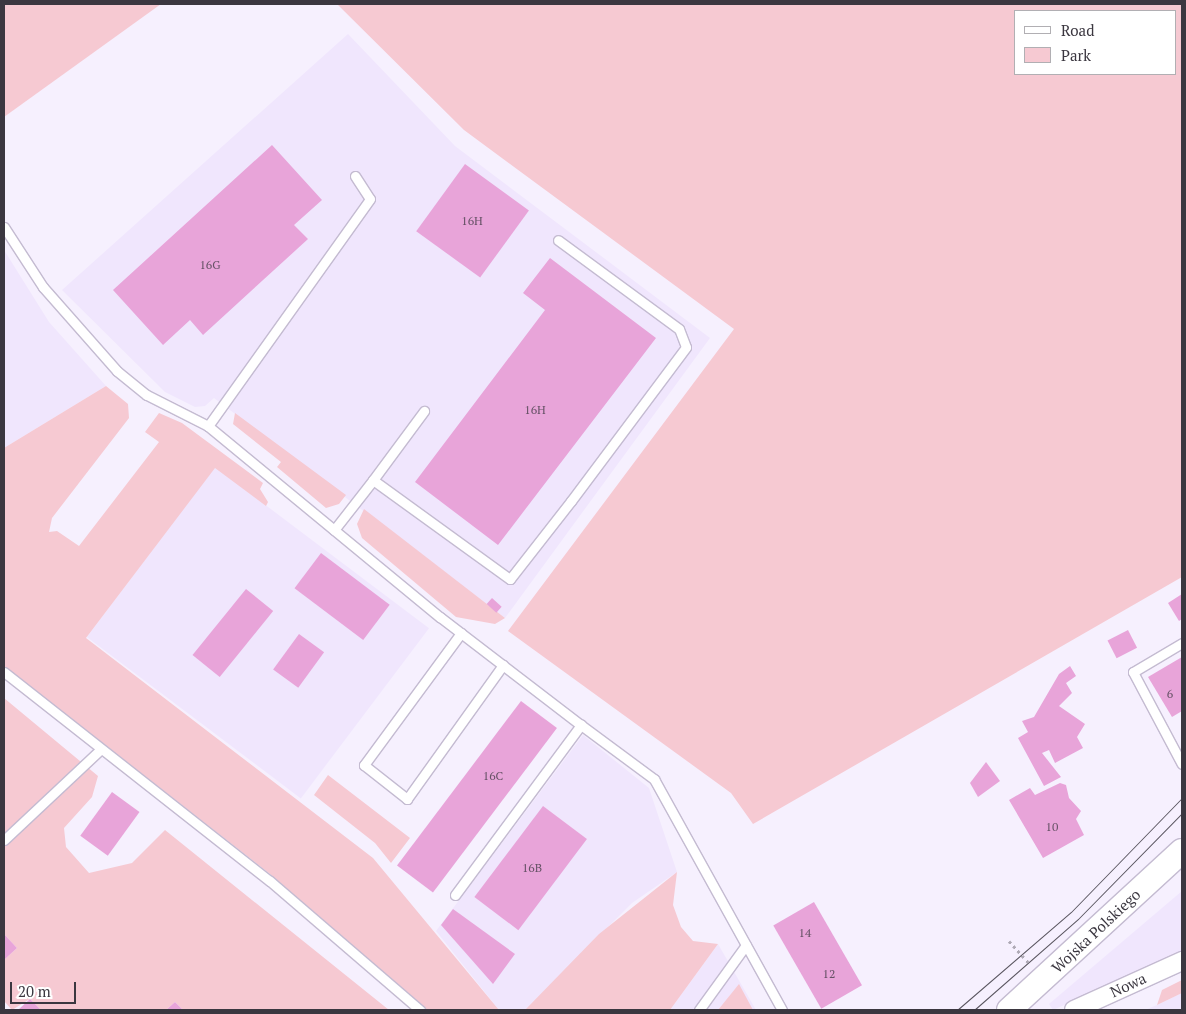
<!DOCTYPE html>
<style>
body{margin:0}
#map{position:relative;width:1186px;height:1014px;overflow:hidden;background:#f6f0fe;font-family:"PT Serif",serif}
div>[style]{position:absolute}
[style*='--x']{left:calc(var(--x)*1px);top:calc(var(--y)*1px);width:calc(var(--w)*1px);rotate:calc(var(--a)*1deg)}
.built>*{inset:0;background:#f0e6fd;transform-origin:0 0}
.green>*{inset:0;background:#f6c9d2}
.building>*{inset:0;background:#e8a4d9;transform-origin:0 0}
.path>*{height:3px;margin-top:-1.5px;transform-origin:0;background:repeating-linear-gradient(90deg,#afaab6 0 2.5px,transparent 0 6.5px)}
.roads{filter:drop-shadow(1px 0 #c4bbd1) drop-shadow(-1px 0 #c4bbd1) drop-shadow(0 1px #c4bbd1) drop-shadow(0 -1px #c4bbd1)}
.lane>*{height:9px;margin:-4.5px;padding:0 4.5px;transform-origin:4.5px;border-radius:4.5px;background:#fff}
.street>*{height:18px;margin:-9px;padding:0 9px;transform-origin:9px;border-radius:9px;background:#fff}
.secondary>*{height:24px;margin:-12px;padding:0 12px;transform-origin:12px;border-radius:12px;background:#fff}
.tram>*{height:1px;margin:-0.5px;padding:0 0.5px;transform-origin:0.5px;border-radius:0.5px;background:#5a5660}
span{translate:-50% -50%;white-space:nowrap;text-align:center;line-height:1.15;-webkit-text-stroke:4px #fff;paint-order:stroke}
.number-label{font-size:12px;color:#665266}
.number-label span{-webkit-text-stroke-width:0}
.street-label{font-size:15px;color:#3b3740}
.frame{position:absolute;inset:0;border:5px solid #3b3740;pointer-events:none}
.legend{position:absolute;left:1014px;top:10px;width:162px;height:65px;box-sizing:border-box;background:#fff;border:1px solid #b1afb3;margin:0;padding:6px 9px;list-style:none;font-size:15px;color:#3b3740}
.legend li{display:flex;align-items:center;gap:10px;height:25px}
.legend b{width:25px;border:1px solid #b1afb3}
.scale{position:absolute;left:10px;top:982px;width:66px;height:22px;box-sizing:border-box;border:2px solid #3b3740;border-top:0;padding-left:6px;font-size:15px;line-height:18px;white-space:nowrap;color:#3b3740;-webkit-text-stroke:4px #fff;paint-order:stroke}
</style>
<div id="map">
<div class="built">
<div style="clip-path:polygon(348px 34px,455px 146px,710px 338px,505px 618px,214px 398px,205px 406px,195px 407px,165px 392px,62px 290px)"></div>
<div style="clip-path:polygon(4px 250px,49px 322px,106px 386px,4px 448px)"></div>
<div style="left:215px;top:467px;width:268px;height:213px;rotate:37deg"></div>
<div style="clip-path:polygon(583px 735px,649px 788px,677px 872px,632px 903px,525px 1010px,499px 1010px,436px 931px)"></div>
<div style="clip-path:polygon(1182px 891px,1182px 953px,1053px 1010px,1049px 1004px)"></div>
<div style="clip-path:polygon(718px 944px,756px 1010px,670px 1010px)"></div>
<div style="clip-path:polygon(1182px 993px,1182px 1010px,1145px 1010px,1157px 1005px)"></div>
</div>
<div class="green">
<div style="clip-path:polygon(4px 4px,161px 4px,4px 117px)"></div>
<div style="clip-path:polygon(evenodd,337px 4px,1182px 4px,1182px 577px,753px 824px,731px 793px,508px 631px,734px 329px,464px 130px,337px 4px,1015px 11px,1175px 11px,1175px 74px,1015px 74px,1015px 11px)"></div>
<div style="clip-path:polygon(106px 386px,128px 404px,129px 418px,52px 518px,49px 532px,57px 531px,79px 546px,159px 442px,145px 432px,159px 413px,182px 423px,263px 483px,260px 489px,268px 502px,266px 506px,215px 468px,86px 638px,373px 858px,499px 1010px,427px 1010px,270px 874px,4px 666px,4px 448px)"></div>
<div style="clip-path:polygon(235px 413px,346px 495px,339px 504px,326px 508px,277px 467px,281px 462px,233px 424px)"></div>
<div style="clip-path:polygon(364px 509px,505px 618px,495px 624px,456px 617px,362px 538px,357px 524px)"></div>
<div style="clip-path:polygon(4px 698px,98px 776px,92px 797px,64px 828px,66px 847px,89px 873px,132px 863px,165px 830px,389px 1010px,183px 1010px,175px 1002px,166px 1010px,41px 1010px,30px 999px,12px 1010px,4px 1001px,4px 960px,17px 948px,4px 934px)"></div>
<div style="clip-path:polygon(328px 775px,410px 838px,391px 863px,375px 843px,314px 795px)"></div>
<div style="clip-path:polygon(677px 872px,673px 905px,681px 927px,693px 941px,718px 944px,670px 1010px,525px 1010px,599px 934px)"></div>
<div style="clip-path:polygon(1182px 980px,1182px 993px,1157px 1005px,1162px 990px)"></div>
<div style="clip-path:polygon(739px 984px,753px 1010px,718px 1010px)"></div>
</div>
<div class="building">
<div style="clip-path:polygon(272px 145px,322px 200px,294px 225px,308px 239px,203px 335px,190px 320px,163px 345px,113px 290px)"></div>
<div style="left:465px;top:164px;width:79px;height:83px;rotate:36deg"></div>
<div style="clip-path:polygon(550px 258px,656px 338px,498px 545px,415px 482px,545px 310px,523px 293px)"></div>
<div style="left:321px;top:553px;width:86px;height:44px;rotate:37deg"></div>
<div style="left:246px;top:589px;width:35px;height:85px;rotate:39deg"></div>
<div style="clip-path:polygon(1182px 594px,1182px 619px,1179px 621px,1168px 603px)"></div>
<div style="left:492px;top:598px;width:13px;height:8px;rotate:42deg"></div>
<div style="left:1128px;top:630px;width:20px;height:23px;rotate:63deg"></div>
<div style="left:299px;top:634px;width:31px;height:44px;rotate:36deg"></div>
<div style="clip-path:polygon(1182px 657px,1182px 711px,1172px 717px,1148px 677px)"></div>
<div style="clip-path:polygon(1070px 666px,1076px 676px,1066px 683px,1072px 693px,1059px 706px,1085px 724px,1077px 737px,1083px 748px,1055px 763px,1049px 750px,1042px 753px,1061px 777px,1044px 786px,1018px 738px,1028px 732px,1022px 721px,1034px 717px,1059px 674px)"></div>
<div style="left:521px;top:701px;width:45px;height:206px;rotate:37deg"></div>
<div style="clip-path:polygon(986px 762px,1000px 781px,978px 797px,970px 783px)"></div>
<div style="clip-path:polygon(1060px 783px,1066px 785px,1069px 798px,1081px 811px,1076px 819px,1084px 835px,1043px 858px,1009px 800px,1030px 788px,1035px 795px)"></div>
<div style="left:112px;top:792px;width:34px;height:54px;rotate:36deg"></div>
<div style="left:543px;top:806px;width:55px;height:114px;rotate:37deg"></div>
<div style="left:814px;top:902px;width:96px;height:47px;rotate:60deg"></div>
<div style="clip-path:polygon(453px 909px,515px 954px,493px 984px,441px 925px)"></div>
<div style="clip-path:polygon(4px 934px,17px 948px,4px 960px)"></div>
<div style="clip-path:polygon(30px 999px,41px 1010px,18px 1010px)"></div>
<div style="clip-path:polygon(175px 1002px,183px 1010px,166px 1010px)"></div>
</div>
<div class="path">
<div style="--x:1009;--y:941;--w:30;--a:48"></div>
</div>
<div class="roads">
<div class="lane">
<div style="--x:355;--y:176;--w:27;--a:57"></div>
<div style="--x:370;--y:199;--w:279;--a:125.5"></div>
<div style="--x:208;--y:426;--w:301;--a:39.5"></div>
<div style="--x:440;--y:617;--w:178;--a:37.5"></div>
<div style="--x:4;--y:227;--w:72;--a:57"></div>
<div style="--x:43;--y:287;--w:112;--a:48.6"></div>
<div style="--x:117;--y:371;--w:38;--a:39"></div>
<div style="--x:147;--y:395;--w:68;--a:26.9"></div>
<div style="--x:373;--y:480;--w:86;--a:-53.5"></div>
<div style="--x:334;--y:530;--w:63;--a:-52"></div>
<div style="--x:373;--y:480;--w:169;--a:35.9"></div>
<div style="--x:510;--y:579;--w:99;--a:-52"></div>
<div style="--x:571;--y:501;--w:192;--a:-53.2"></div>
<div style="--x:686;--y:347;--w:19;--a:-111"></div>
<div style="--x:679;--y:329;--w:150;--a:-143.7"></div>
<div style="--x:461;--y:633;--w:164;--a:126.3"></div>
<div style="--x:364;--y:765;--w:55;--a:38.3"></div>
<div style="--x:407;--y:799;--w:165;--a:-54.4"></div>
<div style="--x:1182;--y:643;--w:57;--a:149.4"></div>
<div style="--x:1133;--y:672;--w:104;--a:62"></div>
<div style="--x:4;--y:672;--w:338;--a:38.2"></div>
<div style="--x:270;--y:881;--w:198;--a:40.7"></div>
<div style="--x:4;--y:840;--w:133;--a:-43.2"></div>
<div style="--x:455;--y:895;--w:212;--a:-53.5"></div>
<div style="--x:581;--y:725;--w:91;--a:36.5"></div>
<div style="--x:654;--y:779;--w:264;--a:61"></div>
<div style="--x:699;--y:1010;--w:80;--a:-54.1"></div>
</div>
<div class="street">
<div style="--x:1074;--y:1010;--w:119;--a:-24.4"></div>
</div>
<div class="secondary">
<div style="--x:1009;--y:1010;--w:235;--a:-42.6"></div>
</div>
</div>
<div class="tram">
<div style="--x:957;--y:1010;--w:150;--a:-40.7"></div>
<div style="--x:1071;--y:912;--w:159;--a:-45.8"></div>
<div style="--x:974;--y:1010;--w:138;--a:-41.2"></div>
<div style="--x:1078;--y:919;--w:148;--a:-45.5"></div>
</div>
<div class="number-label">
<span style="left:472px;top:221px">16H</span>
<span style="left:210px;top:265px">16G</span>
<span style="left:535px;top:410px">16H</span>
<span style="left:1170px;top:694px">6</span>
<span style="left:493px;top:776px">16C</span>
<span style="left:1052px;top:827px">10</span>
<span style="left:532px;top:868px">16B</span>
<span style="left:805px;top:933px">14</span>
<span style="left:829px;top:974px">12</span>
</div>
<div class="street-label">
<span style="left:1096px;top:931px;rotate:-43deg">Wojska Polskiego</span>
<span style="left:1128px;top:985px;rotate:-25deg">Nowa</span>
</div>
<div class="frame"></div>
<ul class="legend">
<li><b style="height:6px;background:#fff"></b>Road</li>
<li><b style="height:14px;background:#f6c9d2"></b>Park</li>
</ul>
<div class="scale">20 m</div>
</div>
